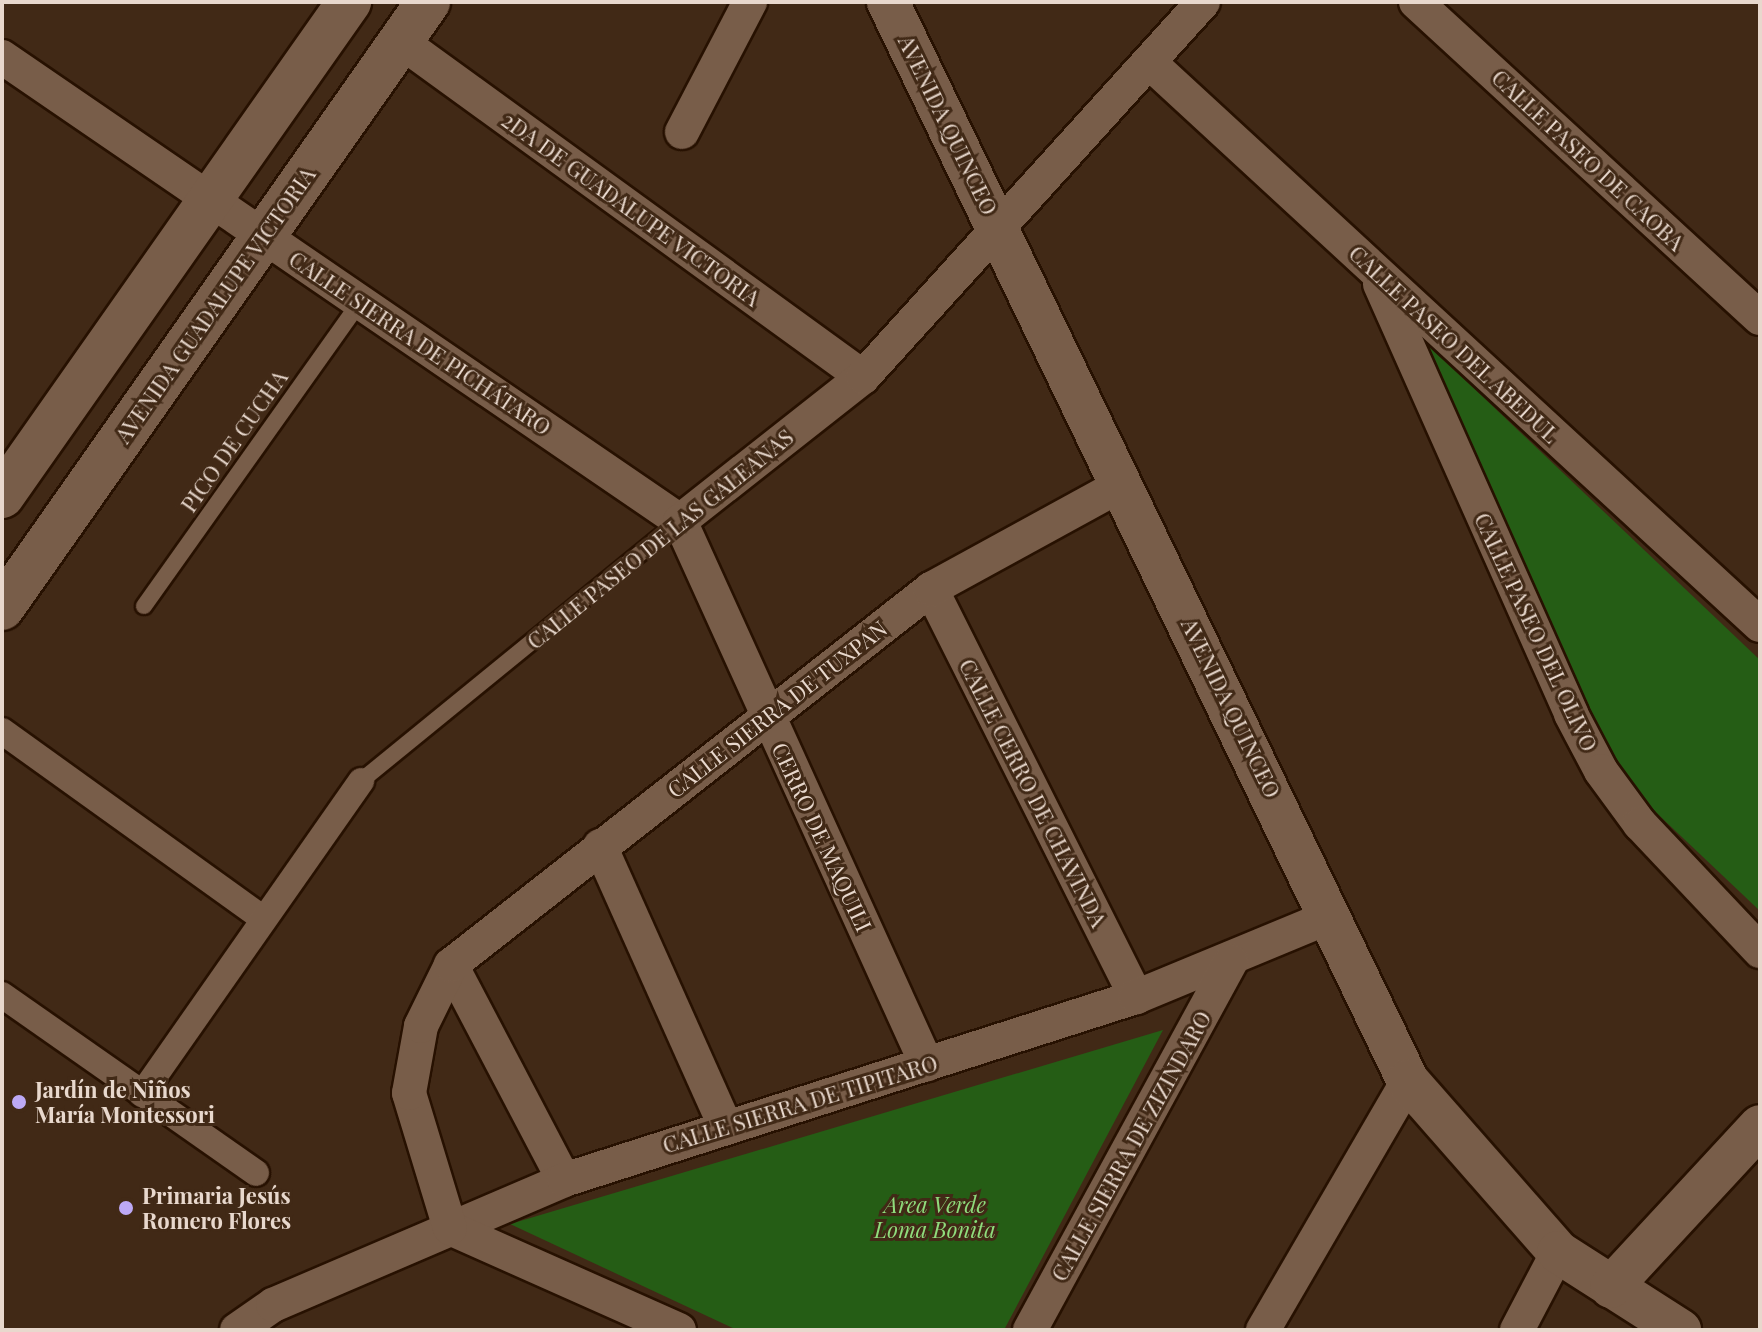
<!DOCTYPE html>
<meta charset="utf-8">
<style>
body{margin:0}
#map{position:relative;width:1762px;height:1332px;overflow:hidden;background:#412916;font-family:"Playfair Display",serif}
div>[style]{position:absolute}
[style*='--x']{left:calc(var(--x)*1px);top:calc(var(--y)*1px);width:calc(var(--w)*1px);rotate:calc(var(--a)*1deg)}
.green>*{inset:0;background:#255d15}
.roads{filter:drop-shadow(2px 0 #271101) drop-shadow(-2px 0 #271101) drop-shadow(0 2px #271101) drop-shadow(0 -2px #271101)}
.service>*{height:16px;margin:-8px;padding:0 8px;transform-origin:8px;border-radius:8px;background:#785d49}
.pedestrian>*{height:26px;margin:-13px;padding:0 13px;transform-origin:13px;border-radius:13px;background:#785d49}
.minor>*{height:34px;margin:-17px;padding:0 17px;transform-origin:17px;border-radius:17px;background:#785d49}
.tertiary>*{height:42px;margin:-21px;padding:0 21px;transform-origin:21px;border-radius:21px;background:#785d49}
.secondary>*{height:44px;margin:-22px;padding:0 22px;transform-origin:22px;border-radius:22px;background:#785d49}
.dots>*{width:22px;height:22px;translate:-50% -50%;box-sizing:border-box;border:4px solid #412916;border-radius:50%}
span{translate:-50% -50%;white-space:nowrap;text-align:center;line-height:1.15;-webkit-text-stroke:6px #412916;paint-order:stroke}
.street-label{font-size:22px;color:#e8d8cd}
.poi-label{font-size:22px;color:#e8d8cd;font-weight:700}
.left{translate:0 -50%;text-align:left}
.park-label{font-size:22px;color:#8fdc7c;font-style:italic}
.frame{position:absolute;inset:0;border:4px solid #e8d8cd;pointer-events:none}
</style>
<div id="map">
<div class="green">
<div style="clip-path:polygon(1421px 338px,1760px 660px,1760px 911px,1609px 768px)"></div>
<div style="clip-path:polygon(1163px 1030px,1004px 1330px,737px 1330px,510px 1224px)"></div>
</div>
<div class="roads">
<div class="service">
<div style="--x:144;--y:606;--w:373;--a:-54.6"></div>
<div style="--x:361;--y:781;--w:412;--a:-39.2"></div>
</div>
<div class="pedestrian">
<div style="--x:2;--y:731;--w:322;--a:35.7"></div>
<div style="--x:2;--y:995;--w:310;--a:35"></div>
<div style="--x:142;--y:1094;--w:382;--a:-55"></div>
</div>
<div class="minor">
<div style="--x:1416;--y:2;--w:467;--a:42.6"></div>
<div style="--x:400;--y:41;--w:572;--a:35.97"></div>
<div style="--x:2;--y:57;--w:822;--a:34.39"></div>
<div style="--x:1149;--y:62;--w:831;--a:42.66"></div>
<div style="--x:682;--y:132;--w:147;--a:-62.4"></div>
<div style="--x:1380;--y:284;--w:471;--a:66"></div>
<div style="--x:1571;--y:714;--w:64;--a:62.2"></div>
<div style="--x:1601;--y:771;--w:66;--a:53.7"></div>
<div style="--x:1640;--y:824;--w:175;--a:46.6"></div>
<div style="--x:680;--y:521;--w:233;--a:-38.2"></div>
<div style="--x:863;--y:377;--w:506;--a:-47.8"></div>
<div style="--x:680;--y:521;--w:597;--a:65.58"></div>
<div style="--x:931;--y:589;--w:457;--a:63.3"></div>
<div style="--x:600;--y:846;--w:306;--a:65.9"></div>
<div style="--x:451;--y:965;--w:243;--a:62.3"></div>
<div style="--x:237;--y:1330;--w:44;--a:-34.8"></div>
<div style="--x:273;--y:1305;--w:317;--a:-23.2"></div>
<div style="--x:564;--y:1180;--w:601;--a:-17.74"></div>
<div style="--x:1136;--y:997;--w:212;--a:-22.5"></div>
<div style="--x:679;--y:1330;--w:251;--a:-156"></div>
<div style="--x:450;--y:1228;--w:141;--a:-106.9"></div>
<div style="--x:409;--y:1093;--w:68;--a:-79.8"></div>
<div style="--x:421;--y:1026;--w:68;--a:-63.8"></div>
<div style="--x:451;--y:965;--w:610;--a:-38.07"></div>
<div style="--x:931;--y:589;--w:219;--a:-28.7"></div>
<div style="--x:1030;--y:1330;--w:420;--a:-61.4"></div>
<div style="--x:1263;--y:1330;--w:288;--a:-59.8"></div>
<div style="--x:1517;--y:1330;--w:88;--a:-62.3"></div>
</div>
<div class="tertiary">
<div style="--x:888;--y:2;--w:1198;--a:64.27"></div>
<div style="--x:1408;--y:1081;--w:227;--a:48.7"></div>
<div style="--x:1558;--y:1252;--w:145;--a:32.6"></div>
<div style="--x:1611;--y:1287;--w:219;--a:-47.2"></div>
</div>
<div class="secondary">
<div style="--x:2;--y:496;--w:604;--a:-54.91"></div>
<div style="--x:2;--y:608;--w:741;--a:-54.89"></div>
</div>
</div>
<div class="dots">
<div style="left:19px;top:1102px;background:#bda9f5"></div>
<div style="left:126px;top:1208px;background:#bda9f5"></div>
</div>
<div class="street-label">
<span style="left:948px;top:125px;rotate:64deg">AVENIDA QUINCEO</span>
<span style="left:1588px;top:160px;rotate:43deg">CALLE PASEO DE CAOBA</span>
<span style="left:631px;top:209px;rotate:36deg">2DA DE GUADALUPE VICTORIA</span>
<span style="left:215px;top:305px;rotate:-55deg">AVENIDA GUADALUPE VICTORIA</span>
<span style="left:420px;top:343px;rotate:34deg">CALLE SIERRA DE PICHÁTARO</span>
<span style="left:1454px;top:344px;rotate:43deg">CALLE PASEO DEL ABEDUL</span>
<span style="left:234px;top:441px;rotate:-55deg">PICO DE CUCHA</span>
<span style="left:660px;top:539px;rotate:-39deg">CALLE PASEO DE LAS GALEANAS</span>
<span style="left:1536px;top:632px;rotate:65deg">CALLE PASEO DEL OLIVO</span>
<span style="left:1231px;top:708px;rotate:64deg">AVENIDA QUINCEO</span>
<span style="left:777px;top:709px;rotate:-38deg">CALLE SIERRA DE TUXPAN</span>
<span style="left:1033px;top:793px;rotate:63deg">CALLE CERRO DE CHAVINDA</span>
<span style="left:822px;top:837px;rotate:65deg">CERRO DE MAQUILI</span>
<span style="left:800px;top:1104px;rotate:-17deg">CALLE SIERRA DE TIPITARO</span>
<span style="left:1131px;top:1146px;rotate:-61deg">CALLE SIERRA DE ZIZINDARO</span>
</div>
<div class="poi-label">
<span class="left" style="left:35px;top:1102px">Jardín de Niños<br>María Montessori</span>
<span class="left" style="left:142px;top:1208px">Primaria Jesús<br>Romero Flores</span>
</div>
<div class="park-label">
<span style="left:935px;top:1217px">Area Verde<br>Loma Bonita</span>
</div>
<div class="frame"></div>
</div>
